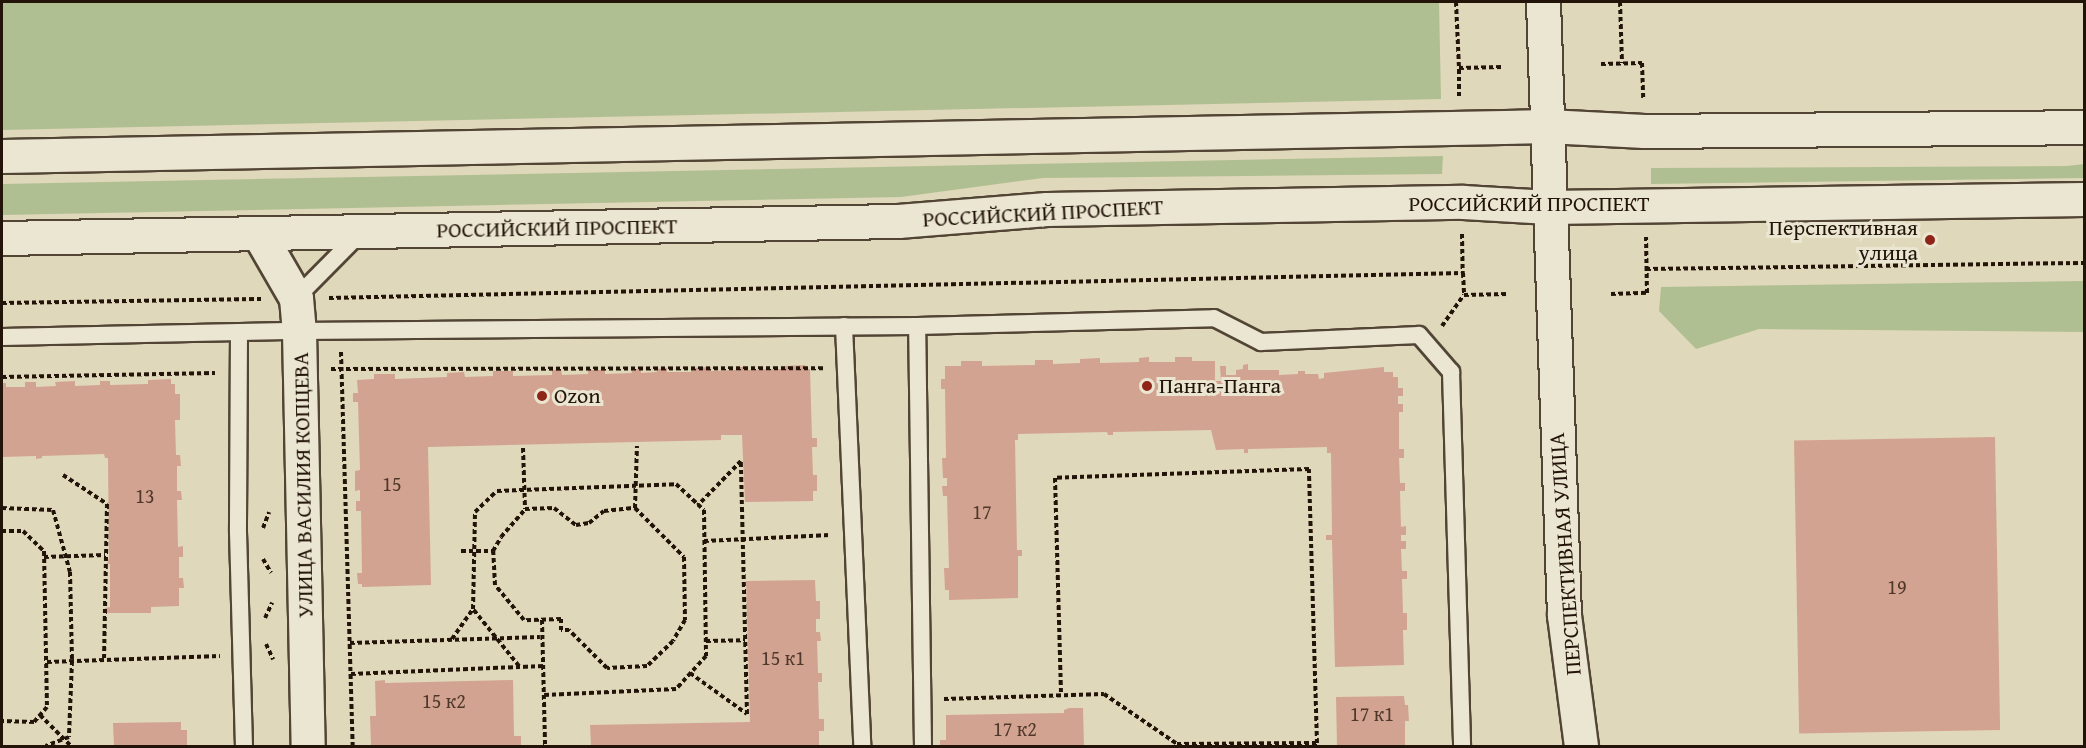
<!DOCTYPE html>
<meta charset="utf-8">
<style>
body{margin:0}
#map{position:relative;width:2086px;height:748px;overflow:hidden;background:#e0d8ba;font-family:"Gentium Book Plus",serif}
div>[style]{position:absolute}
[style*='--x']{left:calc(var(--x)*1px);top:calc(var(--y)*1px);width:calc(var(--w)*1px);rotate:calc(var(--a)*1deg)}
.green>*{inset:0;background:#b0bf92}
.building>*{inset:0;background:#d3a391;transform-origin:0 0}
.path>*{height:4px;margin-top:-2px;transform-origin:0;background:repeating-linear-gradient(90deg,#231409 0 4.5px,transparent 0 7.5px)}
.roads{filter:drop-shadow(2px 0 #524535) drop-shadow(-2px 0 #524535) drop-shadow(0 2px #524535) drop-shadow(0 -2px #524535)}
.service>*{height:16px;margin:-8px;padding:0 8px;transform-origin:8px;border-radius:8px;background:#ebe6d2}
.minor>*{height:33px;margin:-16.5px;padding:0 16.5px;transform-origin:16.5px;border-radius:16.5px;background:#ebe6d2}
.secondary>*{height:33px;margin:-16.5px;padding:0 16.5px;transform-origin:16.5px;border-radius:16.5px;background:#ebe6d2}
.dots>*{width:16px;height:16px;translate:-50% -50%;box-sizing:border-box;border:3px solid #ebe6d2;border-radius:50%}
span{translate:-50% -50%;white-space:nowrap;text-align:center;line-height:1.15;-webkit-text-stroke:6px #ebe6d2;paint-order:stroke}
.number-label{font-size:20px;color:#4f382b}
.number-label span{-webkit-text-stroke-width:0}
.street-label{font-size:22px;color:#231409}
.poi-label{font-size:22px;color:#231409}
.right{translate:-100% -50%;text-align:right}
.left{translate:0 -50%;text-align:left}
.frame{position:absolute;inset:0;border:3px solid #231409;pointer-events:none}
</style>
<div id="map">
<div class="green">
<div style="clip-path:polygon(2px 2px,1439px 2px,1441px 99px,2px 130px)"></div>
<div style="clip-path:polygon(1443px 156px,1442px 174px,1043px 178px,901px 197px,2px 215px,2px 184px)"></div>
<div style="clip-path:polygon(2084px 164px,2084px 178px,1651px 184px,1651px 168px,2067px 166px)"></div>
<div style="clip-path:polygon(2084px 281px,2084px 332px,1759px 329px,1696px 349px,1659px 311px,1661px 287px)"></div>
</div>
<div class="building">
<div style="clip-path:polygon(1149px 357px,1149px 362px,1175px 362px,1175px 357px,1192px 357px,1192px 361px,1215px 361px,1215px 381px,1221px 381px,1220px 366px,1226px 366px,1226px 375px,1236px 375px,1236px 370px,1243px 369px,1243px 365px,1248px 364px,1248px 370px,1279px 370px,1279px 375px,1298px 374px,1298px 371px,1305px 371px,1305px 374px,1318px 374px,1319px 379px,1324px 378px,1324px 373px,1384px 367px,1384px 372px,1393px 372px,1393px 377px,1398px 377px,1398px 388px,1403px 388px,1403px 396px,1398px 396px,1398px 404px,1403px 404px,1403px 412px,1399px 412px,1399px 449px,1404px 449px,1404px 458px,1399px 458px,1400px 483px,1405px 483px,1405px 491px,1400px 491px,1401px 527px,1406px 526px,1406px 535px,1401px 535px,1401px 541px,1406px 541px,1406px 549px,1401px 549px,1402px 571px,1407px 571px,1407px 579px,1402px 579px,1403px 613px,1407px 613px,1407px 630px,1403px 630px,1404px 665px,1335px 667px,1332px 540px,1326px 540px,1326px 535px,1332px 535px,1331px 453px,1327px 453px,1327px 447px,1248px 449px,1248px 453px,1244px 453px,1244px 449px,1216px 450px,1211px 430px,1113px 432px,1113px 435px,1108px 435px,1107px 432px,1018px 434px,1018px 440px,1015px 440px,1017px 550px,1022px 550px,1022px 556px,1018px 556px,1018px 598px,949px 600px,949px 590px,945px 590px,944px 568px,949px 568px,947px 496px,943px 496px,942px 486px,947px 486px,947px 478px,943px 478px,942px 458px,946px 458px,945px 389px,941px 389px,941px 379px,945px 379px,945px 366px,961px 366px,961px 361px,982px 361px,982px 366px,1035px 365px,1035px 360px,1053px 360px,1053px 364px,1080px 363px,1080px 359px,1100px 358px,1100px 363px,1139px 362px,1139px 358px)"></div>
<div style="clip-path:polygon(805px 365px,806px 369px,810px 369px,812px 438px,817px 438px,817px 447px,812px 447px,813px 475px,817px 475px,817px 491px,813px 491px,813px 501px,745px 502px,742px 435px,721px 435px,721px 440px,428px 447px,431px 585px,362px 587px,362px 584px,358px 584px,357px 573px,362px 573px,361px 511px,356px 511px,356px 501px,360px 501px,360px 490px,355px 491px,355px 471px,360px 470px,358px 402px,353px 402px,353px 393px,358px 393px,357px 380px,374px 379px,374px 374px,395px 374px,395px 379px,447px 377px,447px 373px,464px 372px,465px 377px,493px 376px,493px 371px,513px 371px,513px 376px,552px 375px,552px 370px,561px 370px,562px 375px,588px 374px,588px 370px,605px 370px,605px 374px,632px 373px,631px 369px,641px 369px,641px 373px,657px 372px,657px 369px,667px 368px,667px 372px,691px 372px,691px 368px,711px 367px,711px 371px,736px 370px,736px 367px,746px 367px,747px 370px,784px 369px,784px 366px)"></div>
<div style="clip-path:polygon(171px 379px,171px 384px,175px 384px,175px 394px,180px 394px,180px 420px,175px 420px,176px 455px,180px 455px,181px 466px,177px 466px,177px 491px,181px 491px,182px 500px,177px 500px,178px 547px,183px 546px,183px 557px,179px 557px,179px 578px,183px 578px,184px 588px,179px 588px,179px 606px,151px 607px,151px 613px,105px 613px,105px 608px,110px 607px,110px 564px,107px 564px,109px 558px,108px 458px,105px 458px,104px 454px,42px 456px,42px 458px,36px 459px,36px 456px,2px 457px,2px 383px,6px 383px,6px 387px,25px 387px,25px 382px,36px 382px,36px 387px,56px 386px,55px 382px,75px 381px,75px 386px,100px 385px,100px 381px,110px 381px,110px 385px,148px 384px,148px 380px)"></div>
<div style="left:1995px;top:437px;width:293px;height:201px;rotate:89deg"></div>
<div style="clip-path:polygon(815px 580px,816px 601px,820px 601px,820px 619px,816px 619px,816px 632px,820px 632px,821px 641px,817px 641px,818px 673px,822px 673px,822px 682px,818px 682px,819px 719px,824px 719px,824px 731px,819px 731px,819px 746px,591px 746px,590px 725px,750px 722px,746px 581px)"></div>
<div style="clip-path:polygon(385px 680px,385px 683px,513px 680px,514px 736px,521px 736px,521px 746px,371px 746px,370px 716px,376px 716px,375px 681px)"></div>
<div style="clip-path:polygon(1404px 696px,1405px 705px,1408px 705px,1409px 721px,1405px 721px,1405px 746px,1337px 746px,1336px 697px)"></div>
<div style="clip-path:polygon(1069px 708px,1083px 708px,1084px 746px,940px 746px,940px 740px,946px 740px,946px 715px,1064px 713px,1064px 710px)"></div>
<div style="clip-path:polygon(181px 722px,181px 730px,187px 730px,187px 746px,114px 746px,113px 723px)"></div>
</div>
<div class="path">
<div style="--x:1456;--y:2;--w:66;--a:87.4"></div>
<div style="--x:1620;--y:2;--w:61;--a:88.1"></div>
<div style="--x:1601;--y:64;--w:41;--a:-1.4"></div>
<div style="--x:1642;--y:63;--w:36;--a:88"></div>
<div style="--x:1459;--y:96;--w:28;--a:-90"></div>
<div style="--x:1459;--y:68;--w:43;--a:-1.3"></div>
<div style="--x:1462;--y:234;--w:39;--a:89"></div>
<div style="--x:1646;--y:269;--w:438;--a:-0.8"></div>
<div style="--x:1611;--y:294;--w:36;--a:-2"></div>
<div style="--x:1647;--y:293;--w:56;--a:-91"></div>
<div style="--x:329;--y:298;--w:1134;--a:-1.26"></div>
<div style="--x:1463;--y:273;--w:22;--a:87"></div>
<div style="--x:1464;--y:295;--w:43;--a:-1.3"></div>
<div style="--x:2;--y:303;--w:260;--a:-0.9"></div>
<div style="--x:1442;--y:326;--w:38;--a:-55"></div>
<div style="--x:341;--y:352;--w:394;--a:88.3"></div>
<div style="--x:331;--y:369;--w:493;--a:-0.1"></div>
<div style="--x:2;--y:377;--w:213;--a:-1.1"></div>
<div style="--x:523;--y:448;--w:61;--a:88.1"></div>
<div style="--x:63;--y:475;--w:53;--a:33.4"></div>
<div style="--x:107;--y:504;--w:156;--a:91.1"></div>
<div style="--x:2;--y:508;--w:51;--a:2.2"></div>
<div style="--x:53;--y:510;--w:64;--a:74.7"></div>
<div style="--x:70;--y:572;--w:89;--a:88.7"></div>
<div style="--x:72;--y:661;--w:76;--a:92.3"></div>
<div style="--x:69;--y:737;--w:25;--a:159"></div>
<div style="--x:554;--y:508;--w:28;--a:38"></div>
<div style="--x:576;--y:525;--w:13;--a:-9"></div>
<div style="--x:589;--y:523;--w:19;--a:-39"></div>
<div style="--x:604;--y:511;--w:31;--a:-6"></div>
<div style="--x:635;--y:508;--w:69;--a:45"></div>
<div style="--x:684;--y:557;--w:63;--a:89.1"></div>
<div style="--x:685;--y:620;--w:24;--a:120"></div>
<div style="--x:673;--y:641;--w:36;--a:136"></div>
<div style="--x:647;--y:666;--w:40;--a:177.1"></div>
<div style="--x:607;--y:668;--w:54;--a:-135"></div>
<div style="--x:569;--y:630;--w:8;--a:180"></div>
<div style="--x:561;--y:630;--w:11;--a:-90"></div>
<div style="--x:561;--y:619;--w:37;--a:178"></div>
<div style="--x:524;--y:620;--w:45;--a:-129.6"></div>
<div style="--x:495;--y:585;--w:34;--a:-93"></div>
<div style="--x:493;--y:551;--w:16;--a:-60"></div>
<div style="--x:501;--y:537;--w:37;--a:-49"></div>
<div style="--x:525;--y:509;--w:29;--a:-2"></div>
<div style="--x:635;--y:508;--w:62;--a:-88.2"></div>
<div style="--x:263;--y:528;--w:17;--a:-69"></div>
<div style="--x:2;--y:531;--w:21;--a:0"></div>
<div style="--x:23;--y:531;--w:29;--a:44"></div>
<div style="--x:44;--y:551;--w:156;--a:88.9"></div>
<div style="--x:47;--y:707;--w:20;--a:131"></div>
<div style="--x:34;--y:722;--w:32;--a:-178"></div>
<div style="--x:704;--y:541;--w:126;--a:-2.7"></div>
<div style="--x:461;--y:551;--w:32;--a:0"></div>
<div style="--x:44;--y:557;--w:61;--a:-1.9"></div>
<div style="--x:263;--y:559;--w:16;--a:60"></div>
<div style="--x:265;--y:618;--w:17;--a:-65"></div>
<div style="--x:542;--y:620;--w:126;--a:88.6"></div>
<div style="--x:452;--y:639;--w:37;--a:-55"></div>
<div style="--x:706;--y:641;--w:39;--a:-1"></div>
<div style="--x:350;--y:643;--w:190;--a:-1.8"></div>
<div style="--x:266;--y:644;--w:17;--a:65"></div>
<div style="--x:47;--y:662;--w:173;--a:-2"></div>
<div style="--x:519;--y:666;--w:73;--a:-128.9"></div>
<div style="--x:473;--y:609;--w:97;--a:-88.8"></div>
<div style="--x:475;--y:512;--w:30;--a:-44"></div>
<div style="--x:497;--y:491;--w:179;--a:-2.2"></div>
<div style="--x:676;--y:484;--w:38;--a:43"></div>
<div style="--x:704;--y:510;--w:146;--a:89.2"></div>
<div style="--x:706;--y:656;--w:45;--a:132.3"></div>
<div style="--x:676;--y:689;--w:132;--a:177.4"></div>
<div style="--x:690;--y:673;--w:70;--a:35.7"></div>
<div style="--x:747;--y:714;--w:253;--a:-91.4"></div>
<div style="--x:741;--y:461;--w:62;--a:134.3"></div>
<div style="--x:351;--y:674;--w:193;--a:-2.4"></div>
<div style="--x:944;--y:699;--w:160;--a:-1.8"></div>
<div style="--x:1104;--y:694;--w:88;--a:34.4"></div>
<div style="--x:1177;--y:744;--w:140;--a:-0.4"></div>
<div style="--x:1317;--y:743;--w:274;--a:-91.7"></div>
<div style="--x:1309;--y:469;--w:254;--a:178"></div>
<div style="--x:1055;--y:478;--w:217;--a:88.4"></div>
<div style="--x:40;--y:715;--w:44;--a:45"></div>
</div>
<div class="roads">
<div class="service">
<div style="--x:296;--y:298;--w:91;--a:-45.4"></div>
<div style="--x:844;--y:326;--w:420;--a:87.5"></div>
<div style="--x:239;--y:332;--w:200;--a:90.3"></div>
<div style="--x:238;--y:532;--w:214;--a:88.4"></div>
<div style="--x:2;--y:337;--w:297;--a:-1.2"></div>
<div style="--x:299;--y:331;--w:618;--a:-0.46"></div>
<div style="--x:923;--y:746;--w:420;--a:-90.8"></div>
<div style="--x:917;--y:326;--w:297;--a:-1.5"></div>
<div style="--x:1214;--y:318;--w:53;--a:27.1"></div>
<div style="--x:1261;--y:342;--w:158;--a:-2.5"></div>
<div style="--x:1419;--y:335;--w:49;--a:49.1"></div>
<div style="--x:1451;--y:372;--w:374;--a:88.3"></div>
</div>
<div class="minor">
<div style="--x:1543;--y:2;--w:613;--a:88.04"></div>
<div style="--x:1564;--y:615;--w:132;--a:82.6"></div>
<div style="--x:259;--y:234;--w:74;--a:60"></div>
<div style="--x:296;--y:298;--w:33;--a:85"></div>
<div style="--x:299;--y:331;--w:415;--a:88.8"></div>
</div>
<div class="secondary">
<div style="--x:2;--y:156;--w:1545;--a:-1.11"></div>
<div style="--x:1547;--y:126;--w:97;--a:3"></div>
<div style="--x:1644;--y:131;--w:440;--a:-0.5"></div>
<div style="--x:2;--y:238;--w:896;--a:-1.09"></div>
<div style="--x:898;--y:221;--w:149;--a:-4.6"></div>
<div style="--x:1047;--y:209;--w:416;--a:-1"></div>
<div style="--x:1463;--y:202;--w:86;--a:3.3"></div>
<div style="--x:1549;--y:207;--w:535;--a:-0.86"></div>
</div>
</div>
<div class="dots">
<div style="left:1930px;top:240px;background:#8f2418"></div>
<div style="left:1147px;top:386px;background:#8f2418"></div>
<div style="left:542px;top:396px;background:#8f2418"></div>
</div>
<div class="number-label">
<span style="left:392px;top:483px">15</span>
<span style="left:145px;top:495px">13</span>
<span style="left:982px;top:511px">17</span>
<span style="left:1897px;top:586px">19</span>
<span style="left:783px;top:657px">15 к1</span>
<span style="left:444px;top:700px">15 к2</span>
<span style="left:1372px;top:713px">17 к1</span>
<span style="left:1015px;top:728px">17 к2</span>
</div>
<div class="street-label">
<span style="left:1529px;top:204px">РОССИЙСКИЙ ПРОСПЕКТ</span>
<span style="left:1043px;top:213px;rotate:-3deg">РОССИЙСКИЙ ПРОСПЕКТ</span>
<span style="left:557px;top:228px;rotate:-1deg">РОССИЙСКИЙ ПРОСПЕКТ</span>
<span style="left:303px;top:485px;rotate:-91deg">УЛИЦА ВАСИЛИЯ КОПЦЕВА</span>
<span style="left:1565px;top:554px;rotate:-94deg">ПЕРСПЕКТИВНАЯ УЛИЦА</span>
</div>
<div class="poi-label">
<span class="right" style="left:1918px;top:240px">Перспективная<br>улица</span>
<span class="left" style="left:1159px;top:386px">Панга-Панга</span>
<span class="left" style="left:554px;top:396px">Ozon</span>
</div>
<div class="frame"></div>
</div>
